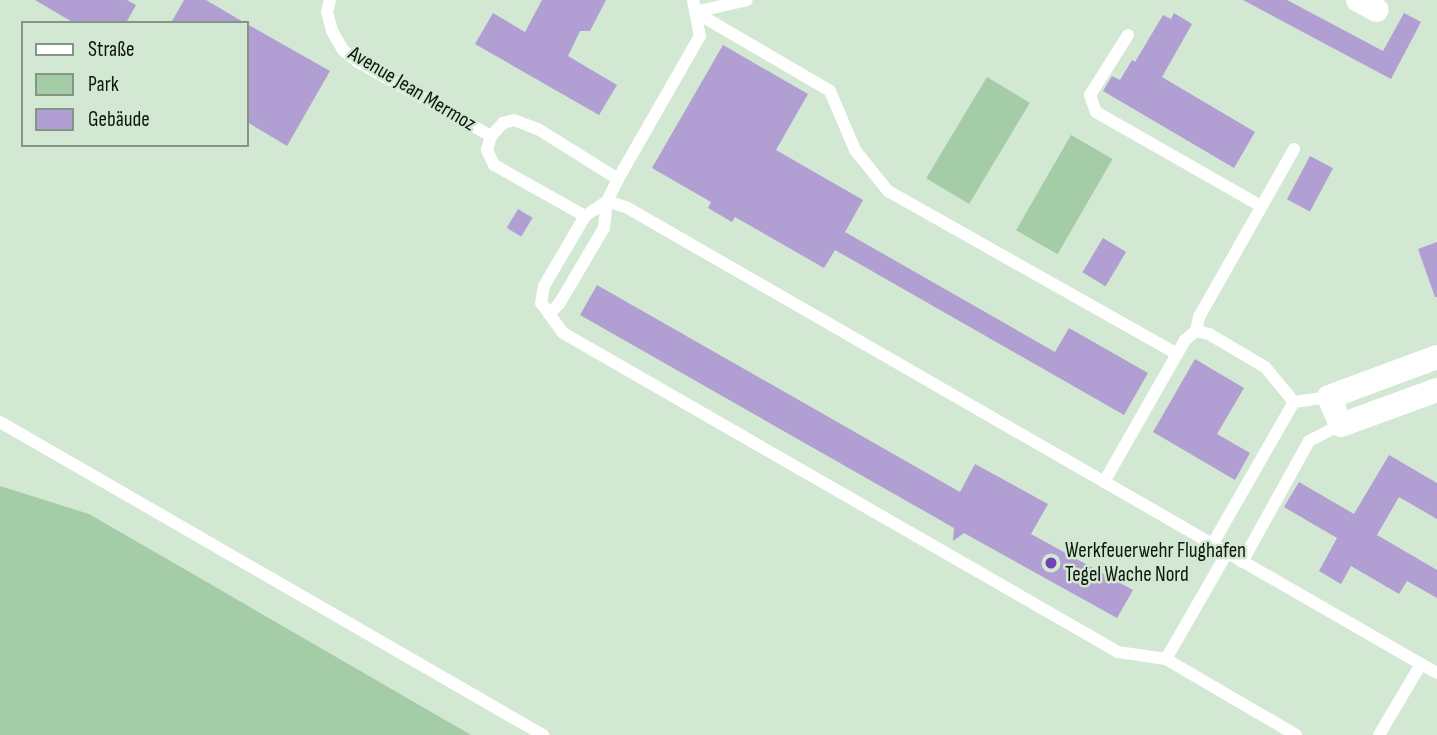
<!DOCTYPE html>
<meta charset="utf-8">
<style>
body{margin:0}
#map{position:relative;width:1437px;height:735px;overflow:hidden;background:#d2e8d3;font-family:"Sofia Sans Condensed",sans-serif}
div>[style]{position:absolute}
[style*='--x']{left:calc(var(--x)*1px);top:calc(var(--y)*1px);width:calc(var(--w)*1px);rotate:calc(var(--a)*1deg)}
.green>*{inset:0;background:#a4cca7;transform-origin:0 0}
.building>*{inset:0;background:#b19ed2;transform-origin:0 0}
.service>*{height:12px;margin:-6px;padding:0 6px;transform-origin:6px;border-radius:6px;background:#fff}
.minor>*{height:24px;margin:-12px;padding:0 12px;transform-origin:12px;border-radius:12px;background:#fff}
.dots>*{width:19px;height:19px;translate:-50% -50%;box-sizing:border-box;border:4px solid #d2e8d3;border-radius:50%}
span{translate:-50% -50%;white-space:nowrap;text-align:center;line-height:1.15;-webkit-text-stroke:5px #d2e8d3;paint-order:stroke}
.street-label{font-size:21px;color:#0e160f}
.poi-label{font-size:21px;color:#0e160f}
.left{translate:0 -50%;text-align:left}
.legend{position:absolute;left:21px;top:21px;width:228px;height:126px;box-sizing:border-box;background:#d2e8d3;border:2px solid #849485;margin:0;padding:9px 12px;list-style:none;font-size:21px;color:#0e160f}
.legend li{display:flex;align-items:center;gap:14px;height:35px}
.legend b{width:35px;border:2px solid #849485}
</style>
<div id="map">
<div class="green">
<div style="left:987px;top:77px;width:50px;height:118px;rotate:31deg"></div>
<div style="left:1071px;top:135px;width:48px;height:110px;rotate:30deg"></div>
<div style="clip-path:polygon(0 486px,89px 514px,471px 735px,0 735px)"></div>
</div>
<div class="building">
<div style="clip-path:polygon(35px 0,127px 0,136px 5px,126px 23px,74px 23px)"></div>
<div style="clip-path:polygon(184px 0,206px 0,245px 23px,171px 23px)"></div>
<div style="clip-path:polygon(542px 0,606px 0,590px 31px,580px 31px,568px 56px,617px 85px,599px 115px,475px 44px,493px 13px,525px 32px)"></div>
<div style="clip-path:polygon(1243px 0,1287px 0,1383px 51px,1404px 13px,1421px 22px,1391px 79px)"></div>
<div style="clip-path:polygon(1174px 13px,1192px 24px,1162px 77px,1255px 132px,1234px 168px,1103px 91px,1112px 76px,1120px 80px,1132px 60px,1135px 62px,1163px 15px,1171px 19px)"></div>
<div style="clip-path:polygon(247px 24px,330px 71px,287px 146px,247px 122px)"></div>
<div style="clip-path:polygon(723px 45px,808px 94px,776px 150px,863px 200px,845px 232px,1055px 352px,1069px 328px,1148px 373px,1124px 415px,835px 250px,824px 268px,735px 217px,732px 222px,708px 208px,711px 202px,652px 168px)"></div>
<div style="left:1310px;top:156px;width:26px;height:49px;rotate:28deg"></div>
<div style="left:518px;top:209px;width:17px;height:22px;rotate:31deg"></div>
<div style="left:1103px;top:238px;width:27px;height:40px;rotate:31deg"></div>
<div style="clip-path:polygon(1437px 242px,1437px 297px,1435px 297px,1418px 249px)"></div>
<div style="clip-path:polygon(597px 285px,960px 492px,975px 464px,1048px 504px,1031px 534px,1133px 590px,1117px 618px,964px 533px,953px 541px,954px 528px,580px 315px)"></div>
<div style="clip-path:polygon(1195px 359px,1244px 388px,1217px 434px,1250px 453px,1235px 480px,1153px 432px)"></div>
<div style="clip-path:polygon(1389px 455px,1437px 483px,1437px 519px,1399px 497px,1377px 535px,1437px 570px,1437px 598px,1407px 581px,1399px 594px,1351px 566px,1341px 584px,1319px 571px,1337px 538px,1284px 507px,1299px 482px,1354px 514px)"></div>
</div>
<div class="service">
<div style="--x:330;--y:0;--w:12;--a:104"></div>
<div style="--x:327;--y:12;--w:20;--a:75"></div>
<div style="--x:332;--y:31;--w:22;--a:60"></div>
<div style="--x:343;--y:50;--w:19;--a:39"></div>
<div style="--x:358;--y:62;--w:152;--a:29.1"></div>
<div style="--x:695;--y:12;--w:156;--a:30.3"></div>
<div style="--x:830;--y:91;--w:64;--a:67"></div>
<div style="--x:855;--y:150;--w:53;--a:51.2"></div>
<div style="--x:888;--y:191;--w:332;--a:29.4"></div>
<div style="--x:695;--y:12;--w:53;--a:-13"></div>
<div style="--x:1128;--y:35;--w:71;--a:122.3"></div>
<div style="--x:1090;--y:95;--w:18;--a:71"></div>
<div style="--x:1096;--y:112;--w:190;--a:29.7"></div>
<div style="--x:585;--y:216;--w:104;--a:-150.7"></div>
<div style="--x:494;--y:165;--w:17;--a:-115"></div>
<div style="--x:487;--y:150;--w:15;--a:-74"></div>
<div style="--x:491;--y:136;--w:18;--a:-47"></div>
<div style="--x:503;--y:123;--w:11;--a:-15"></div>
<div style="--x:514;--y:120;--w:26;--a:21"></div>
<div style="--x:538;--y:129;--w:94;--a:32"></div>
<div style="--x:549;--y:314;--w:14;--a:-45"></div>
<div style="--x:559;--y:304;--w:88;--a:-59.4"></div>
<div style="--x:604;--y:228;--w:27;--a:-84"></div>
<div style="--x:607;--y:201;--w:25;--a:-63"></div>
<div style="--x:618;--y:179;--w:165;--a:-60.2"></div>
<div style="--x:700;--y:36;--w:37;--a:-101"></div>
<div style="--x:1196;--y:331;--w:13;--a:13"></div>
<div style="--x:1209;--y:334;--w:65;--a:30.5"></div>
<div style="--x:1265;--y:367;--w:45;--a:50.4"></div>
<div style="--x:1294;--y:402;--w:35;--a:-8"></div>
<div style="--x:0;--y:422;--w:627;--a:29.96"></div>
<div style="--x:1104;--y:482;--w:163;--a:-60.3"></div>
<div style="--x:1185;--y:340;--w:14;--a:-39"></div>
<div style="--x:1196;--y:331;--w:14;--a:-78"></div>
<div style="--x:1199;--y:317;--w:193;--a:-60.5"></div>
<div style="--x:1212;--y:545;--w:165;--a:-60.2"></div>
<div style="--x:1242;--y:562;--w:138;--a:-61"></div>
<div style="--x:1309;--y:441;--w:36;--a:-27"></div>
<div style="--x:1166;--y:659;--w:122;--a:-60.1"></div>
<div style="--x:1421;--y:664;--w:18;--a:29"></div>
<div style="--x:1296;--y:735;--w:151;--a:-149.7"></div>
<div style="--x:1166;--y:659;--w:49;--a:-171.7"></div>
<div style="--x:1118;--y:652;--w:640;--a:-150.11"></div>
<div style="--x:563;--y:333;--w:37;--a:-126"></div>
<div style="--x:541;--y:303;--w:17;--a:-80"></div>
<div style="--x:544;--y:286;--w:81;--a:-59.6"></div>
<div style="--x:585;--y:216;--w:27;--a:-34"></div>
<div style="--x:607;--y:201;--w:20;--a:18"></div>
<div style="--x:626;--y:207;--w:917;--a:29.89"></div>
<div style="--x:1421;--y:664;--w:82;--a:120.6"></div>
</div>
<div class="minor">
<div style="--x:1358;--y:0;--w:21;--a:28"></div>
<div style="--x:1437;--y:357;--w:115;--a:159.7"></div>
<div style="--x:1329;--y:397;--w:30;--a:67"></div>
<div style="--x:1341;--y:425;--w:102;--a:-20"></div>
</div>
<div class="dots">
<div style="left:1051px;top:563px;background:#7640b7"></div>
</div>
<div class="street-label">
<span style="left:412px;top:89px;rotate:31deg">Avenue Jean Mermoz</span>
</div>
<div class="poi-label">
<span class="left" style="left:1065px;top:563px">Werkfeuerwehr Flughafen<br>Tegel Wache Nord</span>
</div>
<ul class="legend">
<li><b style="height:9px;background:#fff"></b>Straße</li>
<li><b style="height:19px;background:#a4cca7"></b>Park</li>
<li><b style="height:19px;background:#b19ed2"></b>Gebäude</li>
</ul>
</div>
